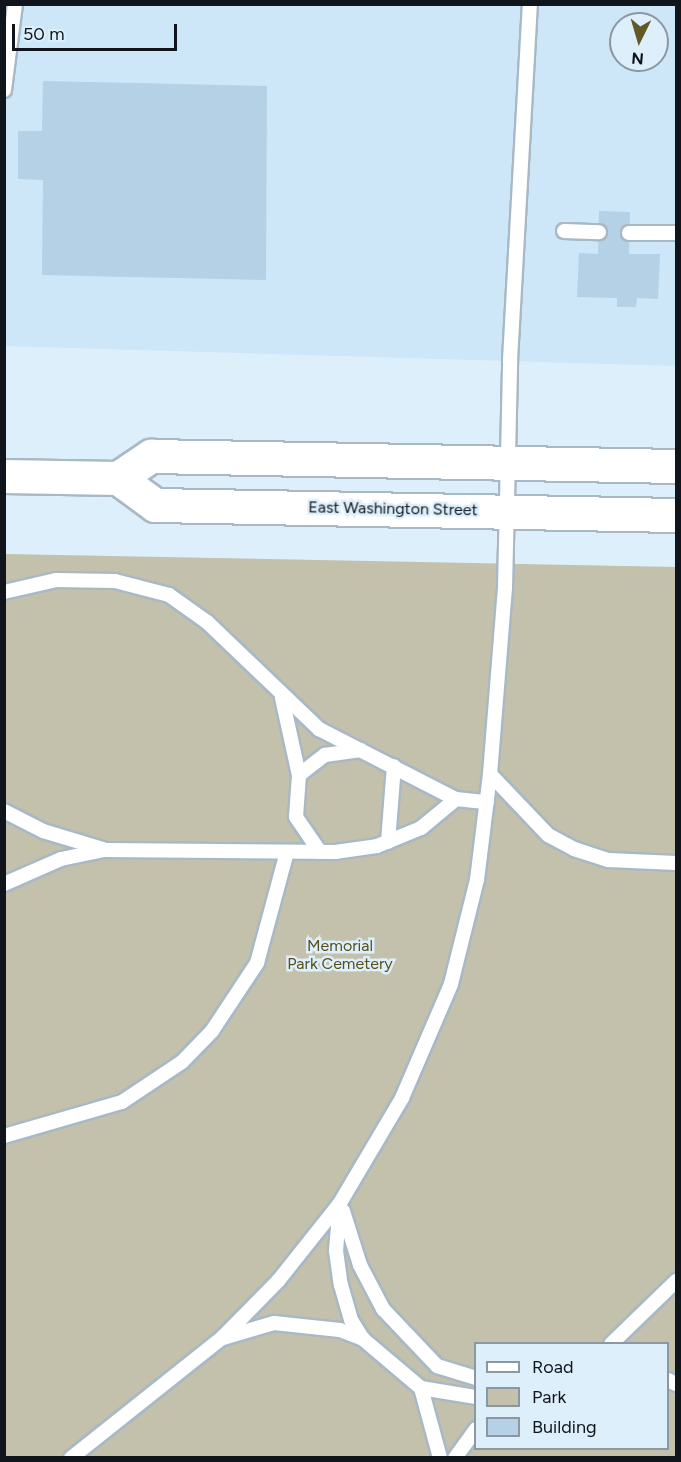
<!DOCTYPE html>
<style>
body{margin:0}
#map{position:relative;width:681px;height:1462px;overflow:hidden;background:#ddeffb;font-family:Figtree,sans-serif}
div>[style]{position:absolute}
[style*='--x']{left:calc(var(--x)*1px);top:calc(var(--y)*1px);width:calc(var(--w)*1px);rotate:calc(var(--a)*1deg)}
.built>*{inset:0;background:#cde6f8}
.green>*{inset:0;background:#c3c0ac}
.building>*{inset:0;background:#b4d1e5}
.roads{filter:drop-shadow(2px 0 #a8b9c5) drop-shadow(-2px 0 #a8b9c5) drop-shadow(0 2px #a8b9c5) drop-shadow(0 -2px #a8b9c5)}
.service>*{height:14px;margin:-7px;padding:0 7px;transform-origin:7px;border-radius:7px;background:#fff}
.primary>*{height:33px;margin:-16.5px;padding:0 16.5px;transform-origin:16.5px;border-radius:16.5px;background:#fff}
span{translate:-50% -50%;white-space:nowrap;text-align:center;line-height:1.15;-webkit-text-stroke:5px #ddeffb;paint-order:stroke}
.street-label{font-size:16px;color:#0f151a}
.park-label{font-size:16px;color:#574e1a}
.frame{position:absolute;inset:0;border:6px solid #0f151a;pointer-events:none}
.legend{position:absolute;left:474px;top:1342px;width:195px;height:108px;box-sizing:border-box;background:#ddeffb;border:2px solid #8b98a1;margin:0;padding:8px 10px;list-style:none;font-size:18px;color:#0f151a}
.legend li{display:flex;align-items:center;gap:12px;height:30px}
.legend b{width:30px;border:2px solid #8b98a1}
.north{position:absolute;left:609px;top:12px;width:60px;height:60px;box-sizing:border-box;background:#ddeffb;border:2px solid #8b98a1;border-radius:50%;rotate:185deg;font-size:16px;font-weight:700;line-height:24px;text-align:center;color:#0f151a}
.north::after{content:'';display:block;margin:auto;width:21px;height:27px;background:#625925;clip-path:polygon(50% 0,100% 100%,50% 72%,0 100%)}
.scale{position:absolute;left:12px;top:24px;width:165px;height:27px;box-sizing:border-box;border:3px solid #0f151a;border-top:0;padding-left:8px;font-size:18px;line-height:21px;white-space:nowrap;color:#0f151a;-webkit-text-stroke:4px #ddeffb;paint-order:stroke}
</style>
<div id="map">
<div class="built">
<div style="clip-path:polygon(evenodd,5px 5px,676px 5px,676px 366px,5px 346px,5px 5px,621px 24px,657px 24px,657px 60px,621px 60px,621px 24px)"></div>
</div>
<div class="green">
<div style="clip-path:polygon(evenodd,5px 554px,676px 567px,676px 1457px,5px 1458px,5px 554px,476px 1344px,668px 1344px,668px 1448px,476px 1448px,476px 1344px)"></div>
</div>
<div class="building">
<div style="clip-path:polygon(43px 81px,267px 86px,266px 280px,42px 275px,43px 180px,18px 179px,18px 131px,42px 131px)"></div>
<div style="clip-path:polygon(599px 211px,630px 212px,629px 254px,660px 254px,658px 299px,637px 298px,636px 307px,617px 307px,617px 298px,577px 297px,579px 253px,598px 254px)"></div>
</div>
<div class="roads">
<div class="service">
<div style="--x:4;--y:90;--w:87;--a:-82.7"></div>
<div style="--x:564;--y:231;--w:35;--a:2"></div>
<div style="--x:629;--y:233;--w:47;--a:0"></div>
<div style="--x:4;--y:592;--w:53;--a:-13"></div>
<div style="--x:56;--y:580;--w:59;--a:1"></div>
<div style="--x:115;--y:581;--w:56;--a:14.5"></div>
<div style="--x:169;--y:595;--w:47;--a:35.4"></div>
<div style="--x:207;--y:622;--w:155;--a:43.7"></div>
<div style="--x:319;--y:729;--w:154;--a:27.1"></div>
<div style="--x:282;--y:698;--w:79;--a:77.6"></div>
<div style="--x:490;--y:774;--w:84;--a:46.4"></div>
<div style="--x:548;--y:835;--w:30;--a:28"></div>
<div style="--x:574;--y:849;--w:36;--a:18"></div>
<div style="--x:608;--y:860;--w:68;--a:2.5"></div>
<div style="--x:4;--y:811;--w:44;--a:27.1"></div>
<div style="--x:43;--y:831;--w:63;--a:16.7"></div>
<div style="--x:388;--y:842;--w:76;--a:-85.5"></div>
<div style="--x:320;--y:852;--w:42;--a:-124.4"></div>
<div style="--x:296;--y:817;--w:42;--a:-85.9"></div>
<div style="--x:299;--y:775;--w:33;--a:-38"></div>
<div style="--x:325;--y:755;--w:36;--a:-8"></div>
<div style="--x:4;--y:884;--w:62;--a:-23.7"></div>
<div style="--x:61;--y:859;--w:44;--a:-11.8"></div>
<div style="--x:104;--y:850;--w:231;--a:0.5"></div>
<div style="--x:335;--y:852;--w:42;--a:-8.1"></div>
<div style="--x:377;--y:846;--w:48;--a:-22.2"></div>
<div style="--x:421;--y:828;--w:45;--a:-39.6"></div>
<div style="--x:456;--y:799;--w:31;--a:6"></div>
<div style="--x:4;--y:1136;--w:123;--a:-16.1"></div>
<div style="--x:122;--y:1102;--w:72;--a:-33.7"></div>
<div style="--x:182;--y:1062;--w:43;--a:-45.9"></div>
<div style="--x:212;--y:1031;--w:82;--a:-56.5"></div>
<div style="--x:257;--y:963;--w:115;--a:-74.9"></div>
<div style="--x:340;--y:1203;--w:48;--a:94.8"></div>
<div style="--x:336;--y:1251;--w:34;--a:82"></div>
<div style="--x:341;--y:1285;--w:36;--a:74"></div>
<div style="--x:351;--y:1320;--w:22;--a:58"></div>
<div style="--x:363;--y:1339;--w:76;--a:40.2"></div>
<div style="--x:421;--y:1388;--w:56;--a:9.3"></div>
<div style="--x:343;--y:1211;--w:57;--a:72.5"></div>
<div style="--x:360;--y:1265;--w:50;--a:62.4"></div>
<div style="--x:383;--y:1309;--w:79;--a:46.5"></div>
<div style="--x:437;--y:1366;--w:41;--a:17.1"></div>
<div style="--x:223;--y:1338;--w:53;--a:-16.4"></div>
<div style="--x:274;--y:1323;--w:66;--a:6.1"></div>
<div style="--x:340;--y:1330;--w:25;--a:21"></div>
<div style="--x:611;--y:1344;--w:91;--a:-44.1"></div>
<div style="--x:668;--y:1380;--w:9;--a:27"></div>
<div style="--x:421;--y:1388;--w:73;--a:74.8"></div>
<div style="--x:71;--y:1458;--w:193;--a:-38.5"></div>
<div style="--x:222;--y:1338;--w:80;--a:-45.5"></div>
<div style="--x:278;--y:1281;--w:100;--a:-51.5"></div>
<div style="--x:340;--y:1203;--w:122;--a:-59.4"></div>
<div style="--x:402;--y:1098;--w:124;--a:-66.7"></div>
<div style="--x:451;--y:984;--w:107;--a:-76"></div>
<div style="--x:477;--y:880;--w:107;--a:-83"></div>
<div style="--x:490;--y:774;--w:187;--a:-85.4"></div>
<div style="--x:505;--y:588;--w:228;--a:-88.7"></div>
<div style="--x:510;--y:360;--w:357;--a:-86.8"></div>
<div style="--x:455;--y:1458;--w:36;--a:-54"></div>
</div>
<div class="primary">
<div style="--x:4;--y:476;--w:114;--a:1"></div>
<div style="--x:118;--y:478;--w:46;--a:36.1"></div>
<div style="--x:155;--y:505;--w:521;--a:1.1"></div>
<div style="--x:118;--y:478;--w:40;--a:-34"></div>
<div style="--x:151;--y:456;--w:525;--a:1.09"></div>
</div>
</div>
<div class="street-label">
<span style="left:393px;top:509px;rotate:1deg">East Washington Street</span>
</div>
<div class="park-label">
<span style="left:340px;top:955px">Memorial<br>Park Cemetery</span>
</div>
<div class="frame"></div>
<ul class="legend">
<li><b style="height:8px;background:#fff"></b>Road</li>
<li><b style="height:16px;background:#c3c0ac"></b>Park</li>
<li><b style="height:16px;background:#b4d1e5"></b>Building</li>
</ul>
<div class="north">N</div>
<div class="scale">50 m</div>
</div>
